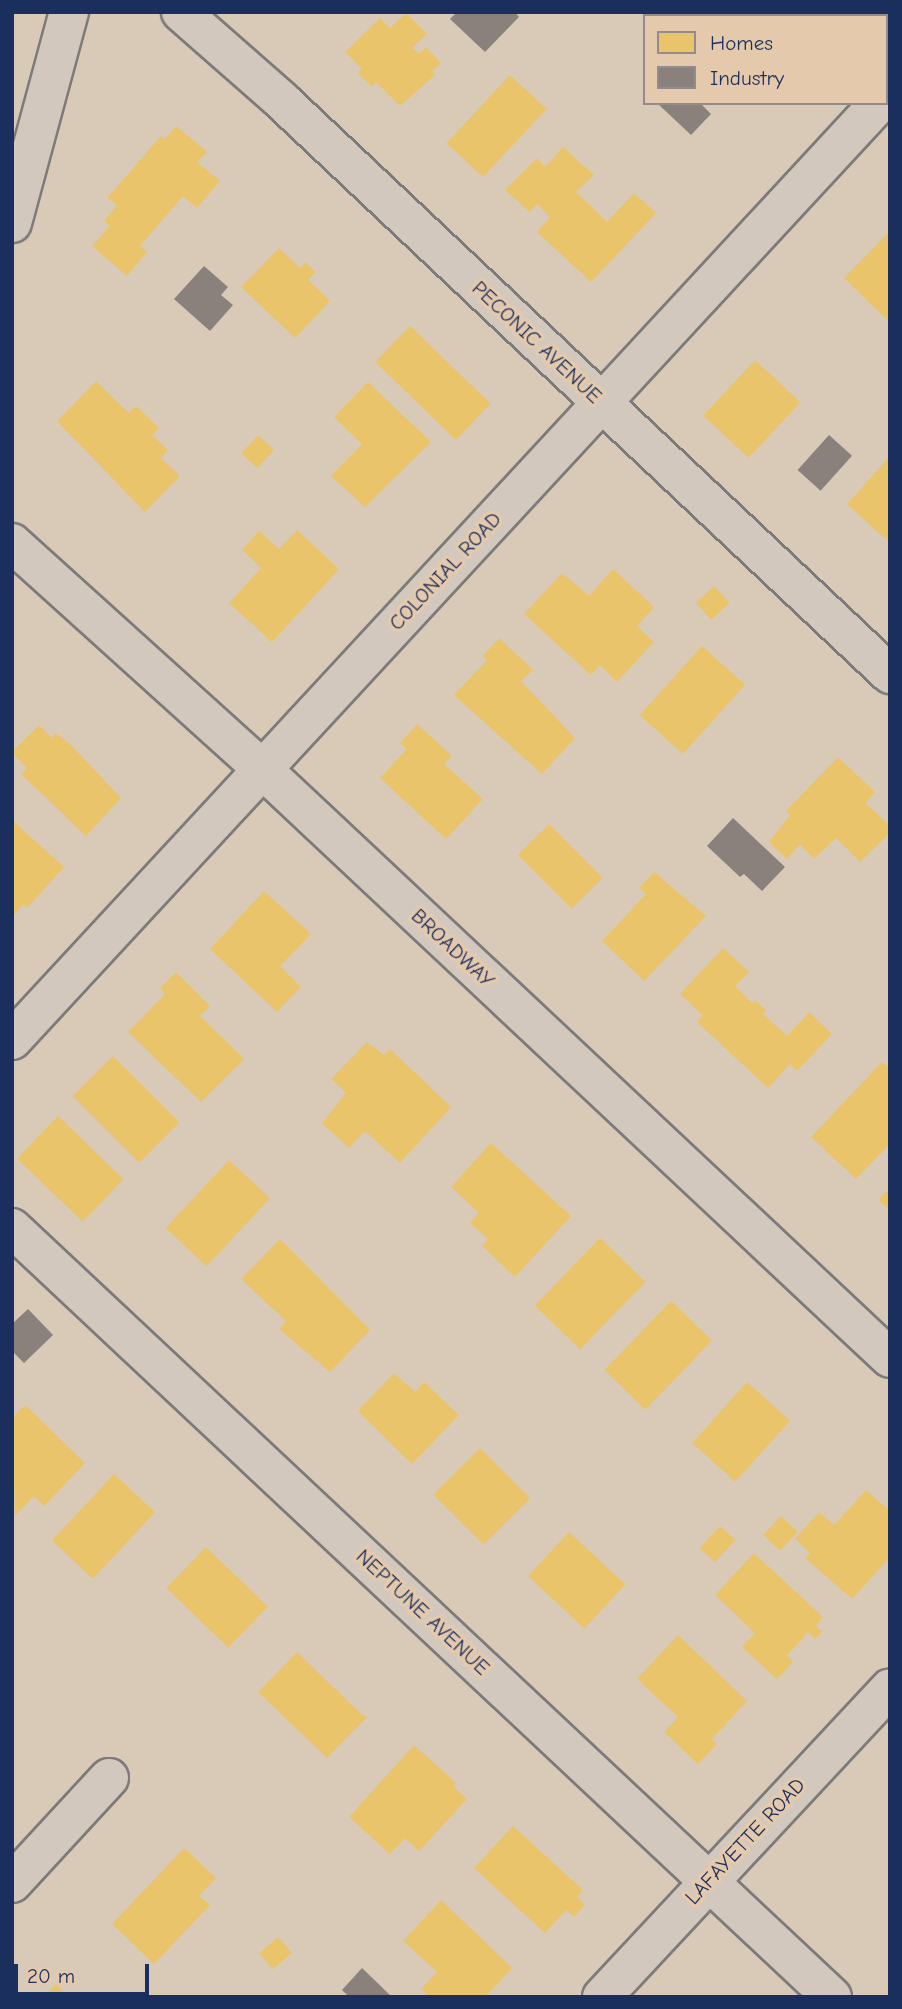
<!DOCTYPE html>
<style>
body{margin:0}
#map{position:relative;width:902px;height:2009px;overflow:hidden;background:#d9cab8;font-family:"Comic Neue",sans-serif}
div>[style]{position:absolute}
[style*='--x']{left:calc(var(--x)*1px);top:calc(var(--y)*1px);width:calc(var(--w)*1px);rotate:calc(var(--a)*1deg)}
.homes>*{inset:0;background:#e9c46a;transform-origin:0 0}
.industry>*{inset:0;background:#8a817c;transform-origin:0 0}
.roads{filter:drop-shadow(2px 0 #7d7a7a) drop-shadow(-2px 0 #7d7a7a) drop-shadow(0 2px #7d7a7a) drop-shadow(0 -2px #7d7a7a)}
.minor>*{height:38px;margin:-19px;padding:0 19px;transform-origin:19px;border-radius:19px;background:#d3c8bd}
.tertiary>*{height:38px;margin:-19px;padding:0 19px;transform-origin:19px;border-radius:19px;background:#d3c8bd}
span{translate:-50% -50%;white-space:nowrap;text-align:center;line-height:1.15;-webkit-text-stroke:7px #e4c9ac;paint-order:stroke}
.street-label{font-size:21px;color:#1b2f5e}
.frame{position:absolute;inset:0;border:14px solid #1b2f5e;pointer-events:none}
.legend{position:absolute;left:643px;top:14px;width:245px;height:91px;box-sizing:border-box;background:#e4c9ac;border:2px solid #948b8d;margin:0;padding:9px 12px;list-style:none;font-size:21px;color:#1b2f5e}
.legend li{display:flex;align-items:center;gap:14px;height:35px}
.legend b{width:35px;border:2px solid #948b8d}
.scale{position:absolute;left:14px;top:1964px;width:135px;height:32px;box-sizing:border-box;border:4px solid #1b2f5e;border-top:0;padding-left:9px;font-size:21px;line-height:24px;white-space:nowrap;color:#1b2f5e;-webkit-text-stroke:5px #e4c9ac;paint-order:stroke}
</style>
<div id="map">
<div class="homes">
<div style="left:692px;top:12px;width:50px;height:5px"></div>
<div style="clip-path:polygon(406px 13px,427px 34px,412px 48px,419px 54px,426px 47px,441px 63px,432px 71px,435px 75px,400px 106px,376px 82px,372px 87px,358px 73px,362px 69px,345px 52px,380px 18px,390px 28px)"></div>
<div style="left:510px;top:75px;width:50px;height:93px;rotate:43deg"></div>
<div style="clip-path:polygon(176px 126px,207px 152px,197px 162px,220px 181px,197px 208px,183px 196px,140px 246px,147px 252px,127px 276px,92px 246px,110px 226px,104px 221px,117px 205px,107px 198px,161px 136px,165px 139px)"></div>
<div style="clip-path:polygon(563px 147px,594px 175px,576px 192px,607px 222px,634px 193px,656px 213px,591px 282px,537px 232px,550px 217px,537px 204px,530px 212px,505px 190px,537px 158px,545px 167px)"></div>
<div style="clip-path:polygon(890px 231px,890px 316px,887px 320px,844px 278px)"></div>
<div style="clip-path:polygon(279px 248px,300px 268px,305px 262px,316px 272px,308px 280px,330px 301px,295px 338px,241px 287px)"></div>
<div style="left:410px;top:326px;width:112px;height:50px;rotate:44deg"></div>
<div style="left:755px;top:360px;width:62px;height:76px;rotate:43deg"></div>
<div style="clip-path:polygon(96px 381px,129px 413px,136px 406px,159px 428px,152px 435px,168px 450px,161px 458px,180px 476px,145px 512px,57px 421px)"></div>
<div style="clip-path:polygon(368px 382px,431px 442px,365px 507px,331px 476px,362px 444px,334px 417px)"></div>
<div style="left:258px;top:435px;width:22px;height:25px;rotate:43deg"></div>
<div style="clip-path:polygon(890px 456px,890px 543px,847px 504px)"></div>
<div style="clip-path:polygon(297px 530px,339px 569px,272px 642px,229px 603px,261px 568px,242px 550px,259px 531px,279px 549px)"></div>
<div style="clip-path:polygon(613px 569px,654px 607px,637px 626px,654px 642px,617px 682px,600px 665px,591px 675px,524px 614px,562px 573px,589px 596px)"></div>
<div style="left:714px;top:586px;width:23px;height:25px;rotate:47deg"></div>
<div style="clip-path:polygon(499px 638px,533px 670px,521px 681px,575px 738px,542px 774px,454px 695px,487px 660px,483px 656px)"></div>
<div style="left:702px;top:646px;width:58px;height:93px;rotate:42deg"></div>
<div style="clip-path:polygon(417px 724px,452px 756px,444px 764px,483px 799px,446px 839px,380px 778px,407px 749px,400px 743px)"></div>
<div style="clip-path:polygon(39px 725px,52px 738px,55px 733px,69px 743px,121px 798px,86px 836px,21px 774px,27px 768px,12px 752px)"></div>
<div style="clip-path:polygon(838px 757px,875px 792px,865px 803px,890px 826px,890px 833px,860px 862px,836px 838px,814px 859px,800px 844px,787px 859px,769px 842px,790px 815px,786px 811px)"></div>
<div style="clip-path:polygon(12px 820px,64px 867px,27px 908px,24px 904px,12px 917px)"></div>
<div style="left:549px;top:824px;width:76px;height:44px;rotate:45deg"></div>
<div style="clip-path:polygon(654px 872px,706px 916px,644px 981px,602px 941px,646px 894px,639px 888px)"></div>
<div style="clip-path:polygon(264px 891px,311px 934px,280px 966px,301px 987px,277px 1012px,210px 949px)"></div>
<div style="clip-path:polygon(723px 948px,749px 972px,735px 986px,752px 1003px,755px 1000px,766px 1010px,763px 1014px,787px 1036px,809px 1012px,832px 1034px,797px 1071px,790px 1064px,768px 1088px,697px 1022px,703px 1016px,680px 994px)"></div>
<div style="clip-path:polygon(176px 972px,210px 1006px,200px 1016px,244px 1059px,201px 1102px,128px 1032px,165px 994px,160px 988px)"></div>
<div style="clip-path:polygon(367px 1042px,384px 1055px,390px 1049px,451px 1107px,400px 1163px,365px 1131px,349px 1148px,322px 1123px,346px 1093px,331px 1079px)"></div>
<div style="left:113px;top:1056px;width:94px;height:57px;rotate:45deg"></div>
<div style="clip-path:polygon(882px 1062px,890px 1069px,890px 1144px,856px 1179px,811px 1137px)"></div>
<div style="left:58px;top:1116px;width:91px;height:59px;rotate:44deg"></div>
<div style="clip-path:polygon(491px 1143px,571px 1216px,515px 1277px,482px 1246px,488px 1239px,470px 1223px,479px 1213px,451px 1187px)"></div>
<div style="left:229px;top:1160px;width:56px;height:93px;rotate:43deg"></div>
<div style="clip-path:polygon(890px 1188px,890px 1211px,878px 1200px)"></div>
<div style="left:600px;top:1238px;width:63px;height:94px;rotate:44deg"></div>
<div style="clip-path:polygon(280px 1239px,370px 1330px,330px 1372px,279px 1329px,286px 1321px,241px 1279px)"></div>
<div style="left:671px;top:1301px;width:57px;height:96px;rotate:44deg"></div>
<div style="clip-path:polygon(394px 1373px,415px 1392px,424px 1382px,459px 1415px,412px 1464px,358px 1411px)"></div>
<div style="left:747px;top:1382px;width:58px;height:82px;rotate:42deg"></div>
<div style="clip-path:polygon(25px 1405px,85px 1463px,44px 1506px,34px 1496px,15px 1516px,12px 1418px)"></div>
<div style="left:480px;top:1448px;width:71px;height:66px;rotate:45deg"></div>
<div style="left:114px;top:1474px;width:56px;height:91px;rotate:43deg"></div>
<div style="clip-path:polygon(866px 1490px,890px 1511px,890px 1557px,852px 1599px,805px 1558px,810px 1553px,795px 1539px,819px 1512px,834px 1525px)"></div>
<div style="left:781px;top:1516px;width:23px;height:26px;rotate:43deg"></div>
<div style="left:720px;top:1526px;width:21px;height:30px;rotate:43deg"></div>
<div style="left:569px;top:1532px;width:77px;height:60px;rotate:43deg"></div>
<div style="left:206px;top:1547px;width:86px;height:57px;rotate:44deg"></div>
<div style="clip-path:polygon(754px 1553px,823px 1617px,816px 1626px,822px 1632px,815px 1639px,808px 1632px,787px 1656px,793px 1662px,777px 1679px,742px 1647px,755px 1633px,715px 1595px)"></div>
<div style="clip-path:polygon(678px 1635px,747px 1701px,712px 1739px,717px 1744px,698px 1764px,664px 1732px,678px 1717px,637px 1679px)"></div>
<div style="clip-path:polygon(297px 1652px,362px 1715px,368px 1716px,327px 1758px,258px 1692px)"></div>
<div style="clip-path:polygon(414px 1745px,456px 1783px,453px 1786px,467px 1799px,419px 1851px,405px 1838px,390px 1854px,349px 1817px)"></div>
<div style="clip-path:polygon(513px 1826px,583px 1890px,577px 1897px,585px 1905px,574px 1917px,566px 1910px,545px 1933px,474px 1868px)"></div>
<div style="clip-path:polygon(184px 1848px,216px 1878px,199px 1896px,210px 1905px,154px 1964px,112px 1924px)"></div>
<div style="clip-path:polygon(441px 1900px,512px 1968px,485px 1997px,430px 1997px,421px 1989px,437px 1972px,403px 1941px)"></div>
<div style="left:278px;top:1937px;width:21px;height:25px;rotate:49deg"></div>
<div style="clip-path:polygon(56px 1984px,69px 1997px,43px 1997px)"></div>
</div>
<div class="industry">
<div style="clip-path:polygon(457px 12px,515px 12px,519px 17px,485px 52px,450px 19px)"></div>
<div style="clip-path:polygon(657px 103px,700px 103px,711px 114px,691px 135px)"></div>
<div style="clip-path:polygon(204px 266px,228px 287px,221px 295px,233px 305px,210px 331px,174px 299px)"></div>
<div style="left:829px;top:435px;width:31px;height:47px;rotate:42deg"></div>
<div style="clip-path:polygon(733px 818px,785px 867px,762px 891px,744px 874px,740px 877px,707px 846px)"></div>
<div style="clip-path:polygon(28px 1309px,53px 1335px,24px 1363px,12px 1351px,12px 1324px)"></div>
<div style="clip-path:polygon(362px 1968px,392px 1997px,349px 1997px,342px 1990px)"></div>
</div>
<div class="roads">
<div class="minor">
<div style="--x:181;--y:12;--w:133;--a:41.3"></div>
<div style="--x:281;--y:100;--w:837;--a:43.31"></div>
<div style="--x:12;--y:543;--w:336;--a:42.1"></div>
<div style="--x:261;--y:768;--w:862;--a:43.17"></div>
<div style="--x:12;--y:1040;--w:1277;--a:-47.22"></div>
<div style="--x:12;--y:1228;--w:1124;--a:43.16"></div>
<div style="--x:12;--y:1883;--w:143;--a:-47.3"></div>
<div style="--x:602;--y:1997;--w:422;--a:-47"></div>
</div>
<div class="tertiary">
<div style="--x:12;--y:223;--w:219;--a:-74.9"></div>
</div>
</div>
<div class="street-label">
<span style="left:537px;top:342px;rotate:43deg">PECONIC AVENUE</span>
<span style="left:445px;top:571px;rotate:-47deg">COLONIAL ROAD</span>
<span style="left:453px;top:948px;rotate:43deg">BROADWAY</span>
<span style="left:423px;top:1612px;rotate:43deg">NEPTUNE AVENUE</span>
<span style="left:745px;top:1841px;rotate:-47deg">LAFAYETTE ROAD</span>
</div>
<div class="frame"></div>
<ul class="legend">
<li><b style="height:19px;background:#e9c46a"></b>Homes</li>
<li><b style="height:19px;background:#8a817c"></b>Industry</li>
</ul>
<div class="scale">20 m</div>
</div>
